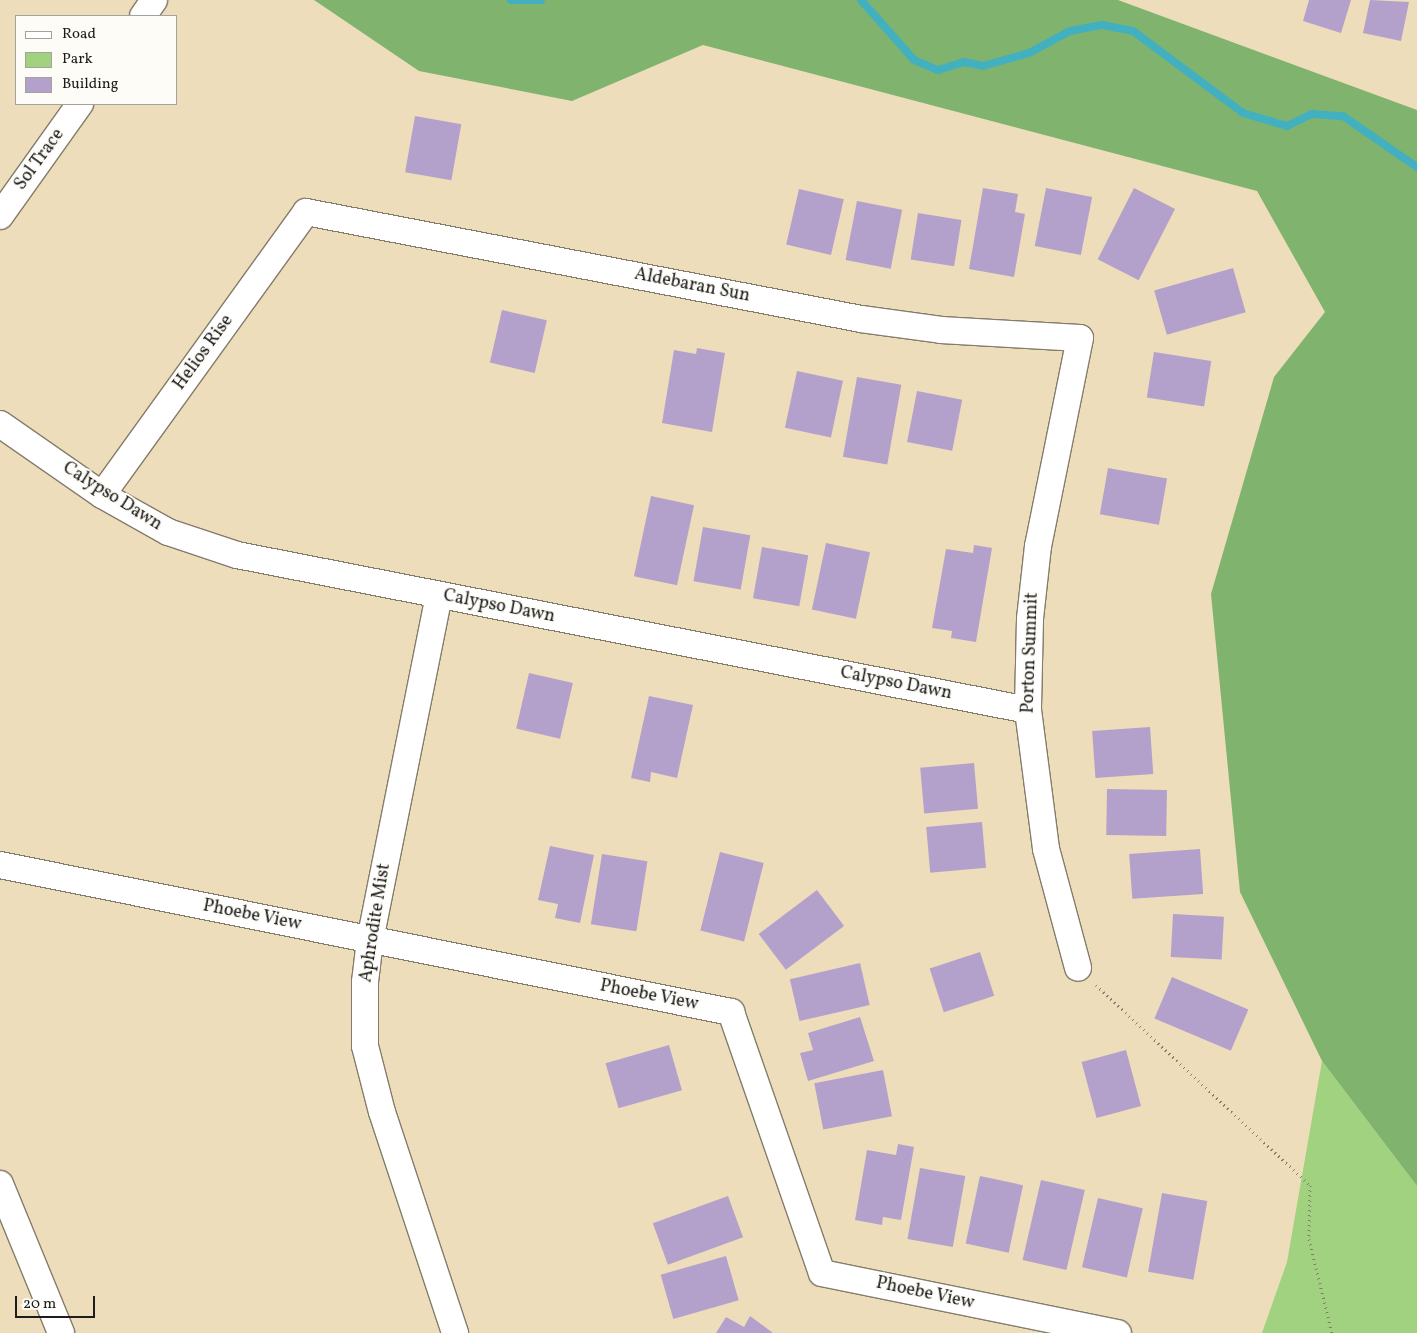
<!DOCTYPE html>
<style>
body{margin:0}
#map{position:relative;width:1417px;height:1333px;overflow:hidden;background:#edddba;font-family:Vollkorn,serif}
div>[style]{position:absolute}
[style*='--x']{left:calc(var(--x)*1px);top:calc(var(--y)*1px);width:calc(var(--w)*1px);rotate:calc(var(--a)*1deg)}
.green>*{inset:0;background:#a1d280}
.forest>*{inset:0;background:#80b46e}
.stream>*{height:8px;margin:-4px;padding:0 4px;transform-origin:4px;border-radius:4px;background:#43b0c0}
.building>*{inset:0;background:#b4a1cb;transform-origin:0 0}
.path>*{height:3px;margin-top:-1.5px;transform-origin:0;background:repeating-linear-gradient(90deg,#847c6b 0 1px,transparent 0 5px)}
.roads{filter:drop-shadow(1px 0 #847c6b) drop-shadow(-1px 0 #847c6b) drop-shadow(0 1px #847c6b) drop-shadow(0 -1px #847c6b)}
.minor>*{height:26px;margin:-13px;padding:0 13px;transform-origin:13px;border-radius:13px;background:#fff}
span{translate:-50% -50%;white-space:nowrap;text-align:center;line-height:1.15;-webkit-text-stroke:4px #fdfcf7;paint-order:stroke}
.street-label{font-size:18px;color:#1c1c1c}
.legend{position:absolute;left:15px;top:15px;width:162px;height:90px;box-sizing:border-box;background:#fdfcf7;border:1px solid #a3a29f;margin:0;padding:6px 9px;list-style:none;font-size:15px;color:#1c1c1c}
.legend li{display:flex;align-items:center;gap:10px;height:25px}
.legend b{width:25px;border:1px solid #a3a29f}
.scale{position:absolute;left:15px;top:1296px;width:80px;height:22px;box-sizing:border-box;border:2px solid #1c1c1c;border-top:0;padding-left:6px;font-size:15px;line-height:18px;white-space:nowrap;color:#1c1c1c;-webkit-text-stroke:4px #fdfcf7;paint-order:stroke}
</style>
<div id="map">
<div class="green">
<div style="clip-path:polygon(1322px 1061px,1417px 1186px,1417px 1333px,1262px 1333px,1287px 1262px)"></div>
</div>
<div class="forest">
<div style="clip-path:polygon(314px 0,1118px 0,1417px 110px,1417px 1186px,1322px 1061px,1240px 892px,1211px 594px,1274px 377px,1325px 312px,1257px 191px,703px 45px,572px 101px,419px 71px)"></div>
</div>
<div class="stream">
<div style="--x:511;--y:0;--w:30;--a:0"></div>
<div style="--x:861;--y:0;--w:80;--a:48.5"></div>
<div style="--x:914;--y:60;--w:26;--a:23"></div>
<div style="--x:938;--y:70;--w:27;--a:-17"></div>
<div style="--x:964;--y:62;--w:19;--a:12"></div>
<div style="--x:983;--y:66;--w:48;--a:-15.8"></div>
<div style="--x:1029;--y:53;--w:47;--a:-28.2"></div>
<div style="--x:1070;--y:31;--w:33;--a:-11"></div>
<div style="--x:1102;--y:25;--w:32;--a:11"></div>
<div style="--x:1133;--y:31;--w:137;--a:36.7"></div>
<div style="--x:1243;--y:113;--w:46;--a:16.5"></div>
<div style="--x:1287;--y:126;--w:28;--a:-26"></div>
<div style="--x:1312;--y:114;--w:31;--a:4"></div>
<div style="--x:1343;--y:116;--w:90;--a:34.6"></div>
</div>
<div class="building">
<div style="clip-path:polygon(1309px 0,1351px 0,1341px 33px,1303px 21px)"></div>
<div style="clip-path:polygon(1370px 0,1409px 2px,1401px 41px,1363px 33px)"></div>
<div style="left:415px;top:116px;width:47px;height:57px;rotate:10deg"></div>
<div style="clip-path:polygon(983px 188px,1018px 194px,1015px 212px,1025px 214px,1014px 277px,969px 269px)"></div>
<div style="left:1046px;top:188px;width:47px;height:59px;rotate:11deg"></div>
<div style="left:1134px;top:188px;width:46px;height:80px;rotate:27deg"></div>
<div style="left:799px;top:189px;width:46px;height:57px;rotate:13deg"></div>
<div style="left:857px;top:201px;width:46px;height:60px;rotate:11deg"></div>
<div style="left:918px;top:213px;width:44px;height:47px;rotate:9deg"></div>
<div style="left:1233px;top:268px;width:46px;height:82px;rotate:74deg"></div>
<div style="left:502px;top:310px;width:46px;height:54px;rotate:13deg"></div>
<div style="clip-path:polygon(697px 348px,725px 353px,712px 432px,662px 423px,674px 350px,696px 354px)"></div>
<div style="left:1154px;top:352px;width:58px;height:46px;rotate:9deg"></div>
<div style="left:797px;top:371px;width:47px;height:58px;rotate:12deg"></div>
<div style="left:857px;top:377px;width:45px;height:81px;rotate:10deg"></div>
<div style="left:917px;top:391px;width:46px;height:52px;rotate:11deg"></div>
<div style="left:1108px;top:468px;width:60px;height:47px;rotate:10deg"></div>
<div style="left:651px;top:496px;width:44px;height:82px;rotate:12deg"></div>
<div style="left:703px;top:527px;width:48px;height:55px;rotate:10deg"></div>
<div style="left:826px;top:543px;width:45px;height:68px;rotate:12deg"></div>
<div style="clip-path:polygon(974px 545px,992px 548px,976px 642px,951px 638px,952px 631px,932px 628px,946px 549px,973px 553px)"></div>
<div style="left:762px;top:547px;width:47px;height:52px;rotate:10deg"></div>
<div style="left:529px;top:673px;width:45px;height:57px;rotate:13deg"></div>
<div style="clip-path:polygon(649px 696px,693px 705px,677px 778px,651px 772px,650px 782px,631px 778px)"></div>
<div style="left:1150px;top:727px;width:47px;height:58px;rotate:86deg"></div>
<div style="left:974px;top:763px;width:46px;height:54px;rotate:85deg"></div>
<div style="left:1107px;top:789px;width:60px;height:46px;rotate:1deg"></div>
<div style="left:982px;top:822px;width:46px;height:56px;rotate:85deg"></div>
<div style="clip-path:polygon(550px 846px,594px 855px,580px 923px,555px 918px,558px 904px,538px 900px)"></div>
<div style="left:1200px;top:849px;width:45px;height:71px;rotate:86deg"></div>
<div style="left:720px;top:852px;width:45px;height:81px;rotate:14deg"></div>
<div style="left:602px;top:854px;width:46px;height:71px;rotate:9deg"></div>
<div style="left:817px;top:890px;width:45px;height:73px;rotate:53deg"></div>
<div style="left:1173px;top:914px;width:51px;height:43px;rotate:3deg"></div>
<div style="left:980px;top:952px;width:46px;height:53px;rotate:72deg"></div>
<div style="left:860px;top:963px;width:43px;height:72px;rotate:77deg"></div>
<div style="left:1172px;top:977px;width:83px;height:45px;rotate:23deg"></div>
<div style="clip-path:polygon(860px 1017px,874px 1061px,808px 1081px,800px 1053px,813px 1050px,808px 1033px)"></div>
<div style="left:669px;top:1045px;width:47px;height:66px;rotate:74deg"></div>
<div style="left:1126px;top:1050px;width:58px;height:46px;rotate:75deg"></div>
<div style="left:883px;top:1070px;width:47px;height:70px;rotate:79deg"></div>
<div style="clip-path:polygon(898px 1144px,914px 1147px,901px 1220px,883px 1217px,882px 1225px,855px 1220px,867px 1150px,896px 1155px)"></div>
<div style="left:920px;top:1168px;width:46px;height:72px;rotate:10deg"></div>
<div style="left:980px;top:1176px;width:44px;height:69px;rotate:12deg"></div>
<div style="left:1041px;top:1180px;width:45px;height:82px;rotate:13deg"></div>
<div style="left:1162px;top:1193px;width:46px;height:80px;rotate:10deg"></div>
<div style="left:728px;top:1196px;width:44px;height:80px;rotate:70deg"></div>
<div style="left:1098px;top:1198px;width:46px;height:71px;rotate:13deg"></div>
<div style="left:726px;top:1256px;width:46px;height:68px;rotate:74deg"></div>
<div style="clip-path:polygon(750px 1316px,773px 1333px,716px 1333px,726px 1317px,744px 1327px)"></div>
</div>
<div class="path">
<div style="--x:1096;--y:985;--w:293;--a:43.1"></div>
<div style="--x:1310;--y:1185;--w:54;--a:91.1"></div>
<div style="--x:1309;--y:1239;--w:97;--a:76.3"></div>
</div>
<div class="roads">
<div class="minor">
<div style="--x:143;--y:16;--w:19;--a:-55"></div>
<div style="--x:0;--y:216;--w:138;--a:-54.5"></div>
<div style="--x:0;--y:424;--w:124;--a:34.8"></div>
<div style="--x:102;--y:495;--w:76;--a:29.3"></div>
<div style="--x:168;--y:532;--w:73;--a:18.4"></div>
<div style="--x:237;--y:555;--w:806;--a:11.09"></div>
<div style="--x:102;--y:495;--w:349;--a:-54.2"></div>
<div style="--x:306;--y:212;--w:565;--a:10.91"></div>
<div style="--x:861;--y:319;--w:81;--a:7.8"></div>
<div style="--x:941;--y:330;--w:139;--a:3.3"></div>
<div style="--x:1080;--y:338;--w:212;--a:101.4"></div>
<div style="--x:1038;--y:546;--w:73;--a:96.3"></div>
<div style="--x:1030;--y:619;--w:91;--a:91.3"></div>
<div style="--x:1028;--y:710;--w:140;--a:82.6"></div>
<div style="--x:1046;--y:849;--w:123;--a:74.9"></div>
<div style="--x:439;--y:595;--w:352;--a:101.3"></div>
<div style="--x:370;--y:940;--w:42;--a:96.8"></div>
<div style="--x:365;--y:982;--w:64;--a:90"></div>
<div style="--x:365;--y:1046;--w:68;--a:75.6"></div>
<div style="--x:382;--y:1112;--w:233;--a:71.7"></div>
<div style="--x:0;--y:865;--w:746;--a:11.37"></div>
<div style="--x:731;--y:1012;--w:276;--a:70.8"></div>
<div style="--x:822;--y:1273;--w:302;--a:11.5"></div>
<div style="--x:0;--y:1184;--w:161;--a:67.7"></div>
</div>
</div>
<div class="street-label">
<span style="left:40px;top:160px;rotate:-54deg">Sol Trace</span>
<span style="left:692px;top:286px;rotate:11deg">Aldebaran Sun</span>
<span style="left:204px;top:353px;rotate:-54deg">Helios Rise</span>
<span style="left:112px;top:497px;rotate:32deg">Calypso Dawn</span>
<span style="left:499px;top:607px;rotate:11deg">Calypso Dawn</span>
<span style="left:1031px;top:653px;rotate:-88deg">Porton Summit</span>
<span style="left:896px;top:684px;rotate:11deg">Calypso Dawn</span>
<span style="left:252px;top:916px;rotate:11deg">Phoebe View</span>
<span style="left:376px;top:923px;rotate:-81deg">Aphrodite Mist</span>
<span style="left:649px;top:996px;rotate:11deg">Phoebe View</span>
<span style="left:925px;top:1294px;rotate:12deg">Phoebe View</span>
</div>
<ul class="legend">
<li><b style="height:6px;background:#fff"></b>Road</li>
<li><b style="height:14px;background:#a1d280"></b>Park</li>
<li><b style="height:14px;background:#b4a1cb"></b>Building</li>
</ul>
<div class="scale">20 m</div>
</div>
